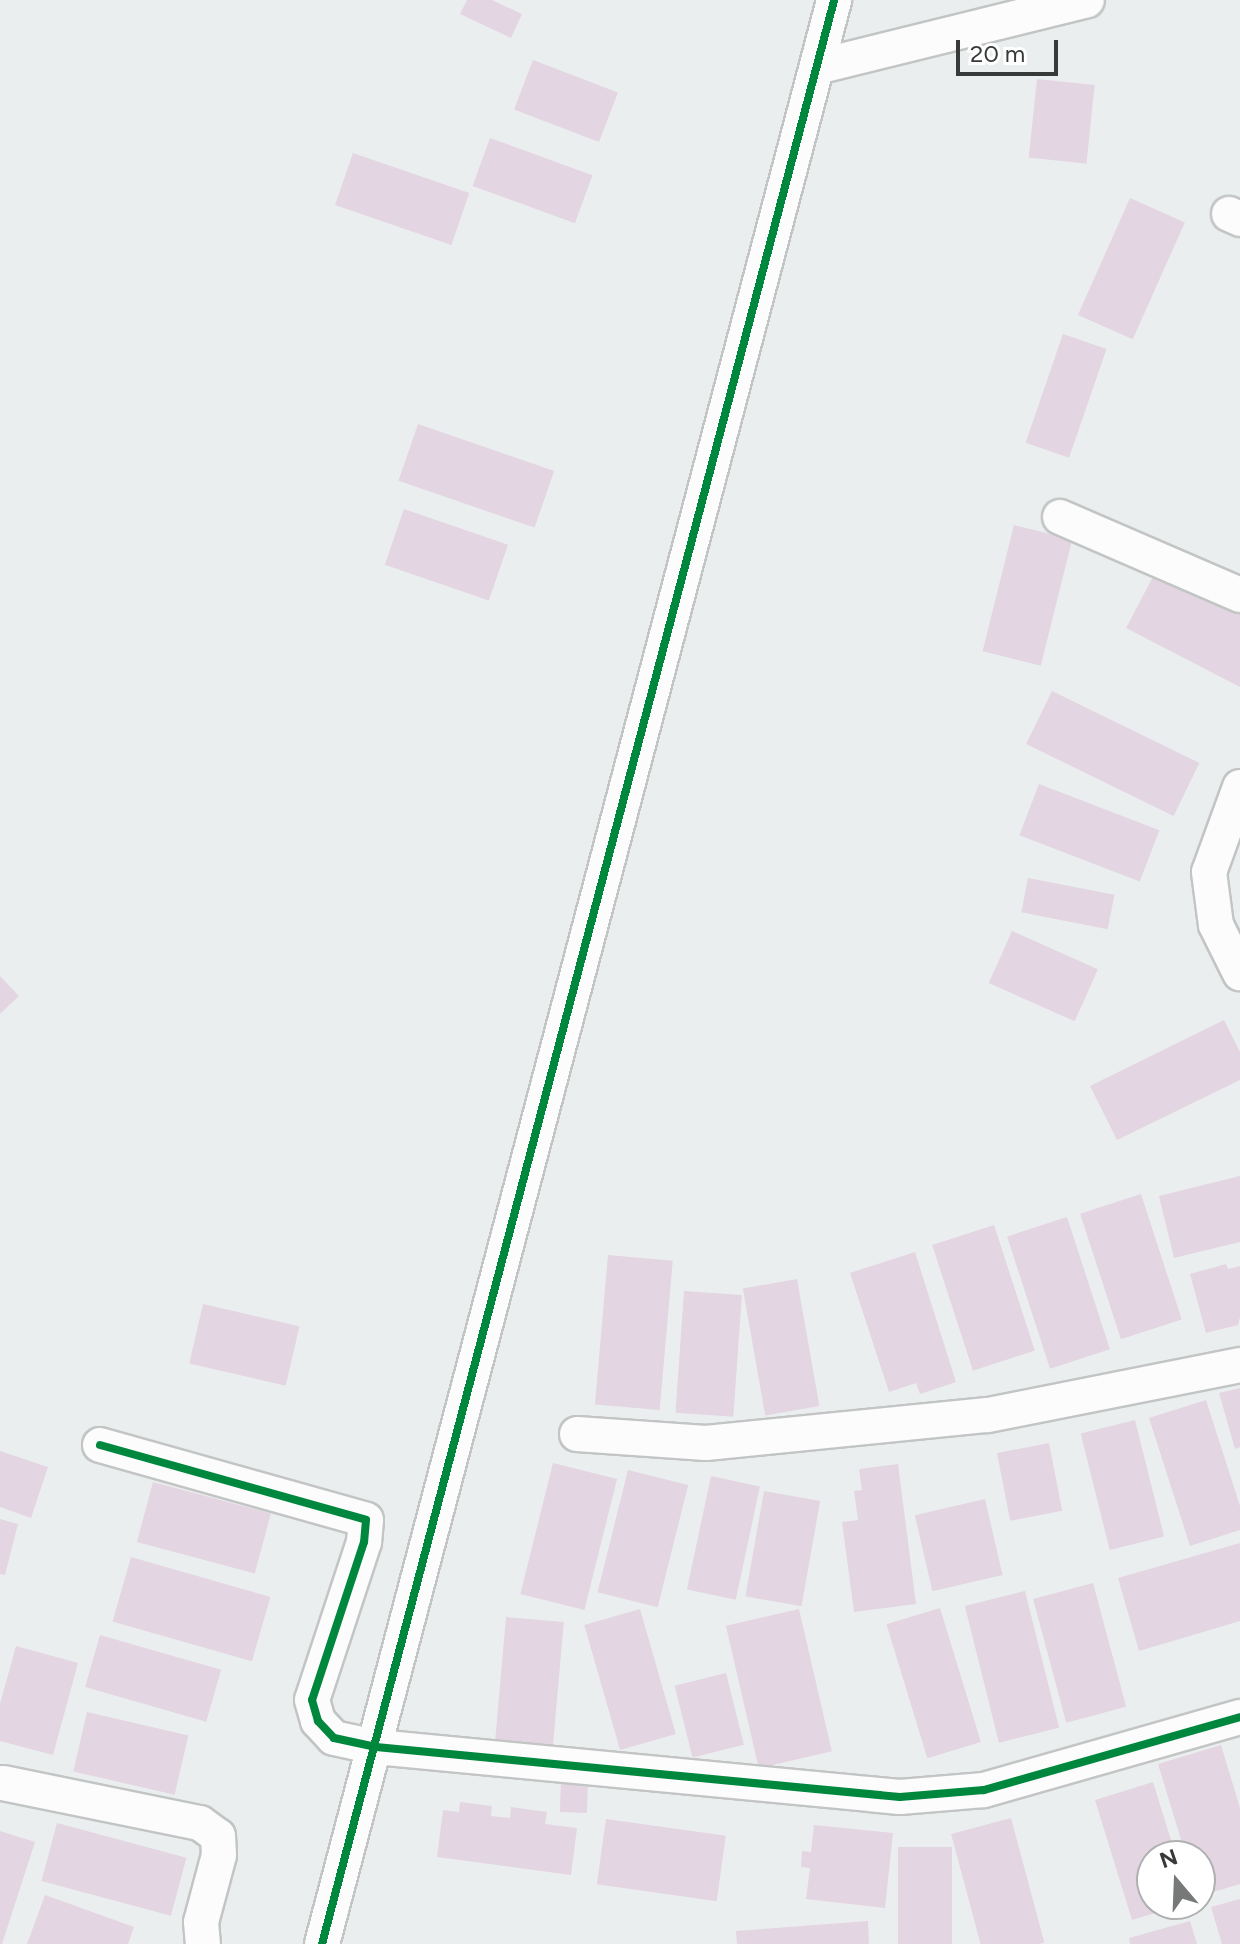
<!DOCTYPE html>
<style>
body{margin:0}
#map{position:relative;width:1240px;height:1944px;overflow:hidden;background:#ebeeee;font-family:Figtree,sans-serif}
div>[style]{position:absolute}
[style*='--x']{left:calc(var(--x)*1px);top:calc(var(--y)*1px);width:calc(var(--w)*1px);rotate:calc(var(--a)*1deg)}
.building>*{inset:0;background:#e3d5e2;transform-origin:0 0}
.roads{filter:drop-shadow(2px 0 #c3c5c5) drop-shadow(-2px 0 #c3c5c5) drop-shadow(0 2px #c3c5c5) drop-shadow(0 -2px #c3c5c5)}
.minor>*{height:34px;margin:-17px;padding:0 17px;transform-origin:17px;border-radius:17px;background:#fcfcfc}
.cycleway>*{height:8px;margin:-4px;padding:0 4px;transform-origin:4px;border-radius:4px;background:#00873e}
span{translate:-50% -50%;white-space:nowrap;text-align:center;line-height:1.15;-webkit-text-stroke:7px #fff;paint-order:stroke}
.north{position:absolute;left:1136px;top:1840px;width:80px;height:80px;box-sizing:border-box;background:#fff;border:2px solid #afb0b0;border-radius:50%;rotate:341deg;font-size:22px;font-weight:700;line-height:32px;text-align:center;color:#383a3a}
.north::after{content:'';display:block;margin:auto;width:28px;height:36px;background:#777979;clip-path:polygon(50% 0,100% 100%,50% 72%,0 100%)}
.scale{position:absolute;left:956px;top:40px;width:102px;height:36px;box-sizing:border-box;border:4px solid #383a3a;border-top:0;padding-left:10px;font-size:24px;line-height:28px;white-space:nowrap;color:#383a3a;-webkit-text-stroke:6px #fff;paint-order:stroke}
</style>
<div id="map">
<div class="building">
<div style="clip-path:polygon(467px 0,492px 0,522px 14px,511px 38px,460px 14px)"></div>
<div style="left:533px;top:60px;width:91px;height:53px;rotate:21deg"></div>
<div style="left:1037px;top:79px;width:58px;height:79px;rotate:6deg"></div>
<div style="left:490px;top:138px;width:109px;height:51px;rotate:20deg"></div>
<div style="left:353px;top:153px;width:123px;height:55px;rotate:19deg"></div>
<div style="left:1130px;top:198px;width:60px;height:128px;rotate:24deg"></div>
<div style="left:1063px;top:334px;width:46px;height:115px;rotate:19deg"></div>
<div style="left:418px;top:424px;width:144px;height:60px;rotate:19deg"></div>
<div style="left:404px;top:509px;width:110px;height:59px;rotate:19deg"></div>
<div style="left:1014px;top:525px;width:60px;height:130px;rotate:14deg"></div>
<div style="clip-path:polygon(1157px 569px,1240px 611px,1240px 687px,1126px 628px)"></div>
<div style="left:1052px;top:691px;width:164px;height:59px;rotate:26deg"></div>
<div style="left:1039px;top:784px;width:129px;height:55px;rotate:21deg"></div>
<div style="left:1028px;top:878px;width:88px;height:35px;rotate:11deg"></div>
<div style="left:1012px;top:931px;width:94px;height:57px;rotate:24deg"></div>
<div style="clip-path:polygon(0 976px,19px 996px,0 1014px)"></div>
<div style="clip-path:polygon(1224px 1020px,1240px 1052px,1240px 1080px,1117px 1140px,1090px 1086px)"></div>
<div style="clip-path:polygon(1240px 1176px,1240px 1242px,1174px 1258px,1159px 1196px)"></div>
<div style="left:1141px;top:1194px;width:132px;height:64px;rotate:72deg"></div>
<div style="left:1067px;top:1217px;width:139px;height:63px;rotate:72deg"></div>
<div style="left:994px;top:1225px;width:132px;height:65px;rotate:72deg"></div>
<div style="clip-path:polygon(915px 1252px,956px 1382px,920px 1394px,916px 1383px,889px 1392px,850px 1273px)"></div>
<div style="left:608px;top:1255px;width:65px;height:150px;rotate:5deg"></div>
<div style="clip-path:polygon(1226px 1264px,1228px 1269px,1240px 1266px,1240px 1317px,1238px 1325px,1206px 1333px,1190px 1274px)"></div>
<div style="left:797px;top:1279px;width:129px;height:55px;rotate:80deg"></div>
<div style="left:684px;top:1291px;width:58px;height:122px;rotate:4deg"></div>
<div style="left:203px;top:1304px;width:99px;height:61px;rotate:13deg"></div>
<div style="clip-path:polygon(1240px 1388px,1240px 1447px,1235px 1449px,1219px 1393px)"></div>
<div style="clip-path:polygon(1206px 1400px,1240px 1506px,1240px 1530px,1190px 1546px,1149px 1418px)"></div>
<div style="left:1135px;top:1420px;width:120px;height:56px;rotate:76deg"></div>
<div style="left:1049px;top:1443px;width:69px;height:53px;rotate:79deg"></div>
<div style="clip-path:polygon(0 1451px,48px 1467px,31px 1518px,0 1507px)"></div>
<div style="left:553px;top:1463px;width:66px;height:135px;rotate:14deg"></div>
<div style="clip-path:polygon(898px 1464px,916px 1604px,854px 1612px,842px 1522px,858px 1520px,854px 1491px,862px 1490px,859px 1469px)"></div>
<div style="left:628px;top:1470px;width:62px;height:126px;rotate:14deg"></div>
<div style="left:711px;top:1476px;width:50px;height:116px;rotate:12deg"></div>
<div style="left:153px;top:1482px;width:122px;height:62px;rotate:15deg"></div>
<div style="left:764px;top:1491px;width:57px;height:107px;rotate:10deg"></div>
<div style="left:985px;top:1499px;width:78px;height:72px;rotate:77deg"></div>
<div style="clip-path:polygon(0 1519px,18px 1524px,5px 1575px,0 1574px)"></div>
<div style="clip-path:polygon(1240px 1543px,1240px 1621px,1139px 1651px,1118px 1578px)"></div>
<div style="left:131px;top:1557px;width:145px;height:67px;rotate:16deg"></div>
<div style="left:1093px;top:1583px;width:128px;height:62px;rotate:75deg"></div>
<div style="left:1025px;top:1591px;width:141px;height:62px;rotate:76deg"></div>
<div style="left:940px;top:1608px;width:140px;height:56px;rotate:73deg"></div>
<div style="left:640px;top:1609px;width:130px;height:58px;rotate:74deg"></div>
<div style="left:799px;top:1609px;width:146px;height:75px;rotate:77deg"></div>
<div style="left:506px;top:1617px;width:58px;height:124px;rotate:5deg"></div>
<div style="left:100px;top:1635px;width:126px;height:54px;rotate:16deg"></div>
<div style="clip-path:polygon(16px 1646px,78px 1663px,53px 1755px,0 1741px,0 1704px)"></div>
<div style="left:726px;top:1673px;width:74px;height:53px;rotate:76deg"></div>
<div style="left:87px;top:1712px;width:104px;height:61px;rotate:13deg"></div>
<div style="clip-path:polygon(1221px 1745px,1240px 1808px,1240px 1884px,1200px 1896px,1200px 1856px,1186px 1856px,1158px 1764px)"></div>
<div style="left:561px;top:1780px;width:27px;height:32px;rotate:2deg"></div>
<div style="clip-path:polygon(1153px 1782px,1176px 1856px,1152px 1856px,1152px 1904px,1182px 1905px,1132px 1920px,1095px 1800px)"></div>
<div style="clip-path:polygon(460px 1802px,492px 1806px,491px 1816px,510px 1818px,511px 1807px,547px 1812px,545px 1824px,577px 1828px,571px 1875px,437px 1857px,443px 1810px,459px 1812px)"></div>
<div style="left:1011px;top:1818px;width:129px;height:62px;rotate:75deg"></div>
<div style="left:606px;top:1819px;width:121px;height:66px;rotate:8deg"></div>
<div style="left:57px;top:1823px;width:134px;height:60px;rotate:15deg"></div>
<div style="clip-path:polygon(814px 1825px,893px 1833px,885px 1908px,806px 1899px,810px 1868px,801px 1867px,802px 1851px,811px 1852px)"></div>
<div style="clip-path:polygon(0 1831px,35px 1842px,2px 1944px,0 1944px)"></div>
<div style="left:898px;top:1847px;width:54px;height:97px"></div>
<div style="clip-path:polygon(45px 1895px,134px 1927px,128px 1944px,27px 1944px)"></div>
<div style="clip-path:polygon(1240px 1899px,1240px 1944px,1222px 1944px,1211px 1907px)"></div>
<div style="clip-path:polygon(868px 1921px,869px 1944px,737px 1944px,736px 1931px)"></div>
<div style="clip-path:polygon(1190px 1921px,1197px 1944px,1130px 1944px,1129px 1938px)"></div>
</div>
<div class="roads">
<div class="minor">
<div style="--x:817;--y:67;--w:278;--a:-13.9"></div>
<div style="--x:1229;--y:214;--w:12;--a:24"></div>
<div style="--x:1060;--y:517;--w:196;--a:23.4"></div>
<div style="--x:1240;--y:787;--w:90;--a:110"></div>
<div style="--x:1209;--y:872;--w:53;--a:82.5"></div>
<div style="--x:1216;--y:925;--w:54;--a:63.4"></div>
<div style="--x:577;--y:1434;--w:129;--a:4"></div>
<div style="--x:706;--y:1443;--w:283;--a:-5.7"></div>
<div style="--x:988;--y:1415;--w:257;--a:-11.2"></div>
<div style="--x:100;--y:1445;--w:276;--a:15.7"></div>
<div style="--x:366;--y:1520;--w:22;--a:95"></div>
<div style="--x:364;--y:1542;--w:166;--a:108.2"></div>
<div style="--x:312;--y:1700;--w:22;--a:74"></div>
<div style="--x:318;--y:1721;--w:23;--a:47"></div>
<div style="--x:334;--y:1738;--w:43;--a:12.1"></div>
<div style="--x:376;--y:1747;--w:526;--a:5.45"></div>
<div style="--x:900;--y:1797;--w:84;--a:-4.8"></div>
<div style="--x:984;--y:1790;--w:266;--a:-15.9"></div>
<div style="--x:3;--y:1783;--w:201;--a:11.5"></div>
<div style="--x:200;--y:1823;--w:22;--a:36"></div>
<div style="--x:218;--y:1836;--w:19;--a:87"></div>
<div style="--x:219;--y:1855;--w:69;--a:105"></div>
<div style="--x:201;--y:1922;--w:22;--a:85"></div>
<div style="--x:322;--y:1944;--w:2010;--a:-75.24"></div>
</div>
</div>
<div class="cycleway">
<div style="--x:100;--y:1445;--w:276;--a:15.7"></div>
<div style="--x:366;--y:1520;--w:22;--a:95"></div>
<div style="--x:364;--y:1542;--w:166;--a:108.2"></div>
<div style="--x:312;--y:1700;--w:22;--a:74"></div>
<div style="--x:318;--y:1721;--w:23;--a:47"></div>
<div style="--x:334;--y:1738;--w:43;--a:12.1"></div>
<div style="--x:376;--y:1747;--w:526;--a:5.45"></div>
<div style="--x:900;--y:1797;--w:84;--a:-4.8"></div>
<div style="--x:984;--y:1790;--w:266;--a:-15.9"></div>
<div style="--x:322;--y:1944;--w:2010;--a:-75.24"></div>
</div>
<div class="north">N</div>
<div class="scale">20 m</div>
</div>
